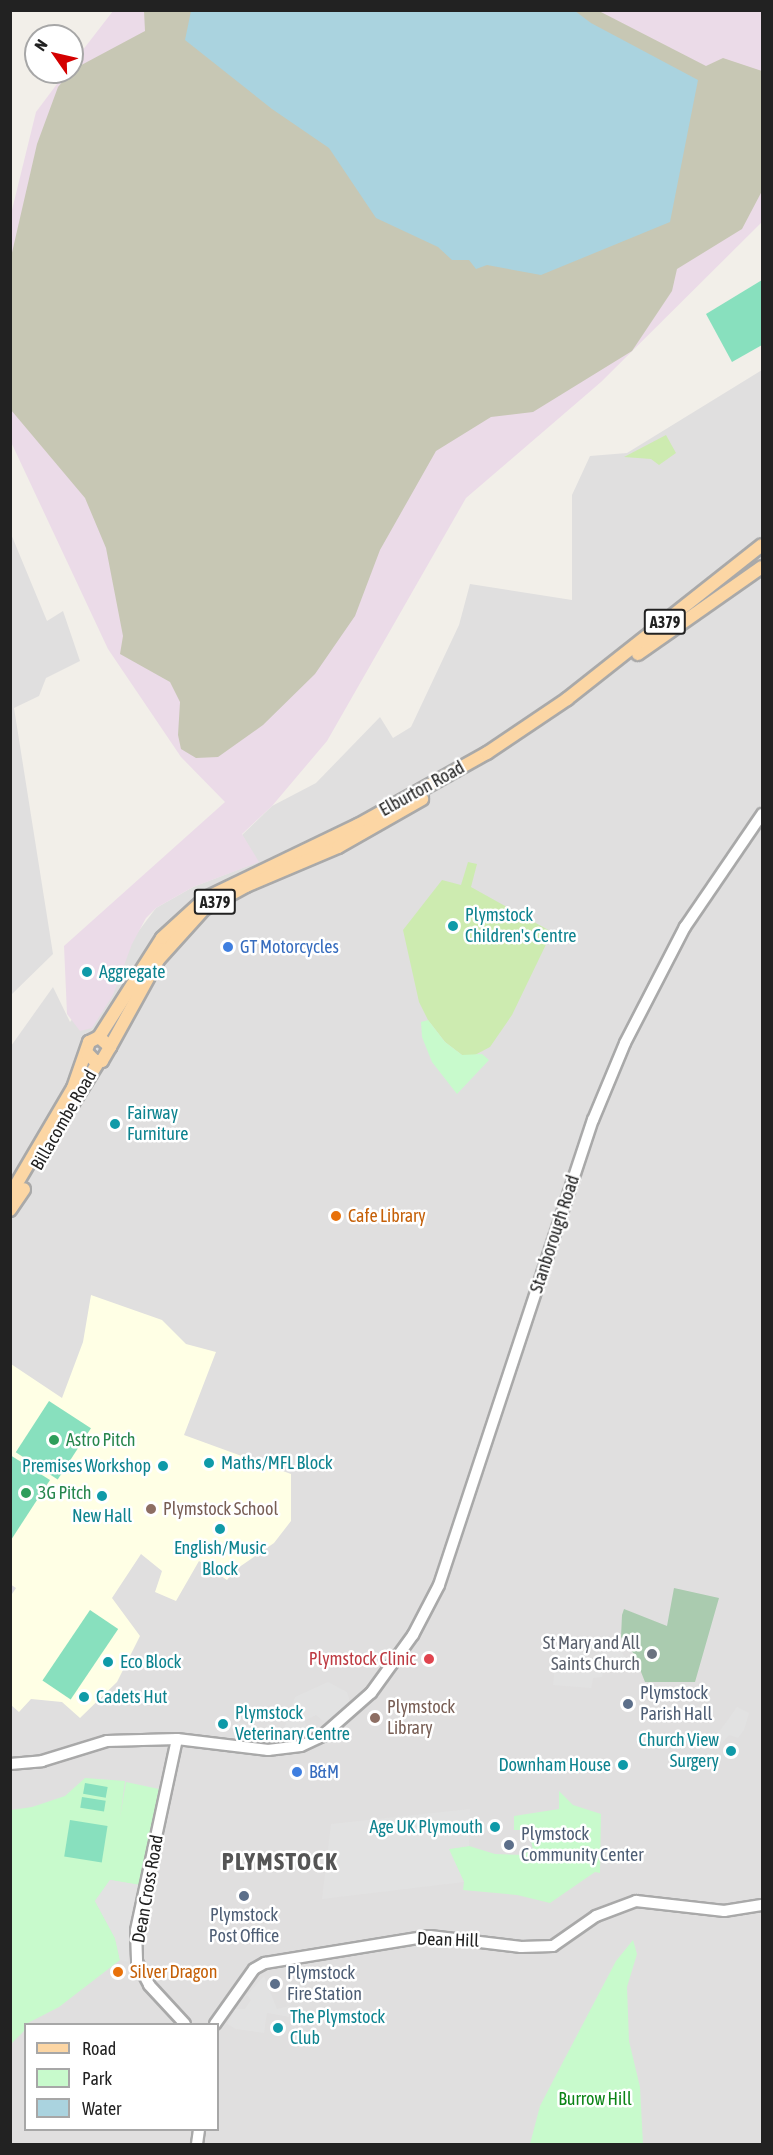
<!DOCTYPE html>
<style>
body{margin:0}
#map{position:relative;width:773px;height:2155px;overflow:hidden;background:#f2efe9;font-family:"Asap Condensed",sans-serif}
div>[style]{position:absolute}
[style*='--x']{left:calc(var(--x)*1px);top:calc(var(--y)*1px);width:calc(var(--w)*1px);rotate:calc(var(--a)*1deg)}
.residential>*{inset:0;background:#e0dfdf}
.industrial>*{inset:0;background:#ebdbe8}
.education>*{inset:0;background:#ffffe5}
.construction>*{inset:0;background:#c7c7b4}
.grass>*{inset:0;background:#cdebb0}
.cemetery>*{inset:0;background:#aacbaf}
.park>*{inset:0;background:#c8facc}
.pitch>*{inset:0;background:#88e0be;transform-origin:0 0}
.parking>*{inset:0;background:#e2e2e2}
.water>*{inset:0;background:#aad3df}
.roads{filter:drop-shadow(2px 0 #a9a9a9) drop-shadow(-2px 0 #a9a9a9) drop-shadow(0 2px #a9a9a9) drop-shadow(0 -2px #a9a9a9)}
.minor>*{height:10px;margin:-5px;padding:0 5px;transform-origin:5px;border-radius:5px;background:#fff}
.major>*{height:12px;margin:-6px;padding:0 6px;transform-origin:6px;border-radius:6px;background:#fcd6a4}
.dots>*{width:16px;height:16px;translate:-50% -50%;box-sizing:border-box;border:3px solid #fff;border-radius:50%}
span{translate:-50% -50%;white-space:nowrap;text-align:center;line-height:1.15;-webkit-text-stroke:5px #fff;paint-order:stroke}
.shield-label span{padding:2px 4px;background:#fff;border:2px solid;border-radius:4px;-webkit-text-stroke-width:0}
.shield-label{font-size:16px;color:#222;font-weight:700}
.street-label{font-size:18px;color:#222}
.culture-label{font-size:18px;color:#0d838f}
.left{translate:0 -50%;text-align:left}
.right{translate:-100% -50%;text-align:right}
.shop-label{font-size:18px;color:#366cbe}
.food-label{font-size:18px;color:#c56008}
.leisure-label{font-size:18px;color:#27864d}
.education-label{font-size:18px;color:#785e54}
.worship-label{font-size:18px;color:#5b616d}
.health-label{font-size:18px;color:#be3a42}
.service-label{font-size:18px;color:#4e5e75}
.park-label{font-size:18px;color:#0c8416}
.district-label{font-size:24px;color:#555;font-weight:700;letter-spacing:1.5px}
.frame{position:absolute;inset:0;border:12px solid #222;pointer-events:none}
.legend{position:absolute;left:24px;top:2023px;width:195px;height:108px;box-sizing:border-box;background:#fff;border:2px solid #a7a7a7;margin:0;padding:8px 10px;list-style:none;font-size:18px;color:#222}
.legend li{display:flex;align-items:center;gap:12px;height:30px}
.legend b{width:30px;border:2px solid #a7a7a7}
.north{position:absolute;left:24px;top:24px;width:60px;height:60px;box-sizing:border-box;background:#fff;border:2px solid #a7a7a7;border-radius:50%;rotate:304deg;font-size:16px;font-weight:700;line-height:24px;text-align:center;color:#222}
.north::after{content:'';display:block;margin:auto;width:21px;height:27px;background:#d40000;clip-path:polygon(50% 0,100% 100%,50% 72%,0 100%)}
</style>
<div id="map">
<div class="residential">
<div style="clip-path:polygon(evenodd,762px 370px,762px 2144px,11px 2144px,11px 1046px,53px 987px,70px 1022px,156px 908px,193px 887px,258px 862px,242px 835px,272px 806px,316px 783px,380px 717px,393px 738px,411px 727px,459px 625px,470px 584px,572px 600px,572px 495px,590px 456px,627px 453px,762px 370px,26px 2024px,218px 2024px,218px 2130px,26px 2130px,26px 2024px)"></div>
<div style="clip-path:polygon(11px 534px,47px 621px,63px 611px,80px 661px,46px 678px,39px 696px,14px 708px,53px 954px,11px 995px)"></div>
</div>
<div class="industrial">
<div style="clip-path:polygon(113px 11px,762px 11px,762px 222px,601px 382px,466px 498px,327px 741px,272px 806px,242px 834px,259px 862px,193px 887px,156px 908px,146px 918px,132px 944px,113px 995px,92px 1028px,80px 1031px,67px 1014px,64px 946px,225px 802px,181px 757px,108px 649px,11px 442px,11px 214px,36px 112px,66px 72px,72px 72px,72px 64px)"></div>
</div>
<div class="education">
<div style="clip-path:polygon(91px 1295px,162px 1320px,186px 1344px,216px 1352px,184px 1435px,291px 1474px,291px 1521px,274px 1543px,235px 1570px,227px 1580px,199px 1561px,176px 1601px,155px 1592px,162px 1571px,141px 1554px,112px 1598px,140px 1636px,117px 1682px,80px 1718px,62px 1702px,31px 1699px,19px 1712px,11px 1705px,10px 1597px,16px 1588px,10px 1584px,11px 1364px,62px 1398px,83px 1342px)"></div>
</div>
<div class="construction">
<div style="clip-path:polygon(144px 11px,599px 11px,706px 66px,723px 58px,762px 71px,762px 191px,742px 229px,677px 269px,672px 291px,632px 351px,533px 412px,491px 417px,436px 451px,380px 550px,355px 616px,315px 674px,263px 725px,218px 757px,196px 758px,181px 749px,178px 735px,180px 702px,170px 682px,120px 654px,123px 636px,106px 548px,85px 498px,11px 410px,11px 257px,37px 144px,58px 87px,72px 70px,145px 31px)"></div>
</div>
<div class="grass">
<div style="clip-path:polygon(666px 435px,676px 453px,659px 465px,651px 459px,624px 457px)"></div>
<div style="clip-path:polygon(468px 862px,477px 864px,471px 887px,552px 932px,512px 1015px,490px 1047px,473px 1056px,462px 1055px,445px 1042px,428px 1020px,419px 1002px,403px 930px,442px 880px,461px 885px)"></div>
</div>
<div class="cemetery">
<div style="clip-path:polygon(674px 1588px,719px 1598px,695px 1682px,645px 1682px,634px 1654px,621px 1637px,622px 1615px,624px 1609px,667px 1626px)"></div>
</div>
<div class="park">
<div style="clip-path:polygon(428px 1020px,445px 1042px,462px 1055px,482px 1054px,489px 1060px,457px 1094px,432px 1062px,422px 1037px,421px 1022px)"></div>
<div style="clip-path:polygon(85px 1778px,125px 1781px,120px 1818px,126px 1782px,159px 1789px,140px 1885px,110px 1880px,95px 1901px,115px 1938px,120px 1960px,59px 2007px,26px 2024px,25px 2030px,11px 2044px,11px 1810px,32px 1807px,65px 1796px)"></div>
<div style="clip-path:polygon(559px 1791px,573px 1805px,601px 1814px,600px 1873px,595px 1872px,550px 1903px,517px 1895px,463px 1890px,464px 1882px,448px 1849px,469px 1846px,495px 1854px,523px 1855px,533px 1849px,528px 1830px,514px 1830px,514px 1816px,559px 1809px)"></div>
<div style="clip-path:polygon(633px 1940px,637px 1954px,627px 1987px,629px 2041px,640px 2087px,643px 2144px,530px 2144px,540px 2106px,554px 2079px,616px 1961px)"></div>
</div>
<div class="pitch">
<div style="clip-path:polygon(762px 280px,762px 345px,732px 362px,706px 314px)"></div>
<div style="left:49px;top:1401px;width:50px;height:61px;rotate:33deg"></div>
<div style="clip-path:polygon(10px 1455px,50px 1480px,11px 1540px,10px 1540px)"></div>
<div style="left:90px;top:1610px;width:34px;height:85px;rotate:34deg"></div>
<div style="left:85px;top:1783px;width:23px;height:11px;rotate:10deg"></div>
<div style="left:82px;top:1797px;width:24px;height:11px;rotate:9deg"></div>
<div style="left:70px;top:1820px;width:38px;height:37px;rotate:9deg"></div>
</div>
<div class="parking">
<div style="clip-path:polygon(620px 1647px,625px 1659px,603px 1666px,602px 1677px,593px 1678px,591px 1688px,553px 1685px,557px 1648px,586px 1653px,583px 1666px,592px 1668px,597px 1654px)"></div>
<div style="clip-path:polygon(328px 1682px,347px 1692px,350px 1702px,331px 1719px,323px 1721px,316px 1715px,305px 1721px,307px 1732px,295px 1741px,266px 1745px,242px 1742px,243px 1734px,235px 1732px,238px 1722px,266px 1730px,268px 1724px,284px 1729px,295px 1697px)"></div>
<div style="clip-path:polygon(737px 1707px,749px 1713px,744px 1730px,738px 1738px,729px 1735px,721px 1744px,714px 1739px)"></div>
<div style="clip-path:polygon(470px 1809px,469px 1846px,449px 1849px,464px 1882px,322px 1899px,331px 1824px)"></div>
<div style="clip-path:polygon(110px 1880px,140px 1885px,128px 1962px,120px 1960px,115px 1938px,95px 1901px)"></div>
<div style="clip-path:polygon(264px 1976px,277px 2009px,289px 2006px,289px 2017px,267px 2013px,264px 2033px,236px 2029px,227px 2024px,235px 2009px,245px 2009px,251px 2000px,247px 1995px)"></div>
</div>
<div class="water">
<div style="clip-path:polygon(191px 11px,575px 11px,591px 23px,698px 80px,670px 222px,541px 275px,487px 265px,476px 269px,469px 260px,452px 260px,438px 247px,376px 218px,329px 148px,272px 109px,185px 40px)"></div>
</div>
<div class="roads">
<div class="minor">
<div style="--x:177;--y:1739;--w:196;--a:102.1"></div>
<div style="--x:136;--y:1931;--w:31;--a:88"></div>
<div style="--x:137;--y:1962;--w:26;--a:62"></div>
<div style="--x:149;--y:1985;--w:53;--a:47.3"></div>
<div style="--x:10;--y:1764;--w:32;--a:-5"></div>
<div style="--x:42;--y:1761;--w:68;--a:-17.1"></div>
<div style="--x:107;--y:1741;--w:70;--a:-1.6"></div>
<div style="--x:177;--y:1739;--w:92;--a:6.9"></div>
<div style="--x:268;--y:1750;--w:33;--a:-7"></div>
<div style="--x:301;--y:1746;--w:23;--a:-25"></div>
<div style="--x:322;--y:1736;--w:65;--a:-41.3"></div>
<div style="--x:371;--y:1693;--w:72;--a:-54.1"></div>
<div style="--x:413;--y:1635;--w:56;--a:-62.5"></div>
<div style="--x:439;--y:1585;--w:490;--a:-71.7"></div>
<div style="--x:593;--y:1120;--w:83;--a:-67.4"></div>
<div style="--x:625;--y:1043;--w:131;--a:-62.7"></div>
<div style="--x:685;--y:927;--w:137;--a:-55.7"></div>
<div style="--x:215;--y:2024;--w:67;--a:-54.7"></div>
<div style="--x:254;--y:1969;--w:13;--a:-29"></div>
<div style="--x:265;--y:1963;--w:167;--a:-9.3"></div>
<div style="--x:430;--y:1936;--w:92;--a:6.9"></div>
<div style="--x:521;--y:1947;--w:32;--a:-2"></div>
<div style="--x:553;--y:1946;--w:52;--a:-34.9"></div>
<div style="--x:596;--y:1916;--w:43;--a:-20.6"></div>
<div style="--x:636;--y:1901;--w:89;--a:6.5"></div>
<div style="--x:724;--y:1911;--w:38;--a:-9"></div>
<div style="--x:197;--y:2144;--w:14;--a:-82"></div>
</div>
<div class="major">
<div style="--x:638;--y:654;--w:151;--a:-35.1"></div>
<div style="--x:99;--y:1037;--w:117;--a:-57.5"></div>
<div style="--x:162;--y:938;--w:59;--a:-42.3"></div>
<div style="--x:206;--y:898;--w:169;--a:-25.7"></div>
<div style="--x:358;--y:825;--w:148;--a:-29.2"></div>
<div style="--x:487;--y:753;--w:97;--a:-34"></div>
<div style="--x:567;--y:699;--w:248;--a:-38.3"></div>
<div style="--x:110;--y:1047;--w:99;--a:-61.1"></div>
<div style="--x:158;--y:960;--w:69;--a:-48"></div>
<div style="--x:204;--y:909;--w:48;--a:-28.7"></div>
<div style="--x:246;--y:886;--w:100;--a:-23"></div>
<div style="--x:338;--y:847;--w:97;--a:-29.7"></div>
<div style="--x:71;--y:1106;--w:53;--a:-58.1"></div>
<div style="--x:10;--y:1195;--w:124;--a:-59.5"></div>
<div style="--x:73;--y:1088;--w:49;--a:-70.8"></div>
<div style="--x:89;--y:1042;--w:11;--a:-27"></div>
<div style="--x:99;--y:1037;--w:15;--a:42"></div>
<div style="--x:110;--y:1047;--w:16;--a:120"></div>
<div style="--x:102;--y:1061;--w:7;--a:180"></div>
<div style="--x:95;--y:1061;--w:11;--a:-135"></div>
<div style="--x:10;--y:1210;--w:25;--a:-56"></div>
</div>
</div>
<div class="dots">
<div style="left:453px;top:926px;background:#0f9aa8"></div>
<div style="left:228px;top:947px;background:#3f7fe0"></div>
<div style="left:87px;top:972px;background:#0f9aa8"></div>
<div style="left:115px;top:1124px;background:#0f9aa8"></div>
<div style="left:336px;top:1216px;background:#e8710a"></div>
<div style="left:54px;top:1440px;background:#2e9e5b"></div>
<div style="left:209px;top:1463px;background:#0f9aa8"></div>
<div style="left:163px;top:1466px;background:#0f9aa8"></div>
<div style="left:26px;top:1493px;background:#2e9e5b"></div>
<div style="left:102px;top:1496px;background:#0f9aa8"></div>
<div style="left:151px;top:1509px;background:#8d6e63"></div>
<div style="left:220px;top:1529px;background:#0f9aa8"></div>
<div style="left:652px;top:1654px;background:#6b7280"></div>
<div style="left:429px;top:1659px;background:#e0444e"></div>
<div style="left:108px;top:1662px;background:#0f9aa8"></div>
<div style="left:84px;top:1697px;background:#0f9aa8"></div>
<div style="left:628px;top:1704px;background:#5c6f8a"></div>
<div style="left:375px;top:1718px;background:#8d6e63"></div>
<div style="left:223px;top:1724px;background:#0f9aa8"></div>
<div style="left:731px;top:1751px;background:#0f9aa8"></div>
<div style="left:623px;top:1765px;background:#0f9aa8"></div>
<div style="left:297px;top:1772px;background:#3f7fe0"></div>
<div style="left:495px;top:1827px;background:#0f9aa8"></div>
<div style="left:509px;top:1845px;background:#5c6f8a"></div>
<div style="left:244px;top:1896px;background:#5c6f8a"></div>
<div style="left:118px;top:1972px;background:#e8710a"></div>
<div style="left:275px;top:1984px;background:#5c6f8a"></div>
<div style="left:278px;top:2028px;background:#0f9aa8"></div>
</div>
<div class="shield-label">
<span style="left:665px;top:622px">A379</span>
<span style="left:215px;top:902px">A379</span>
</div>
<div class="street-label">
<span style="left:422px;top:789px;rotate:-29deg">Elburton Road</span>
<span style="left:64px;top:1120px;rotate:-60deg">Billacombe Road</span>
<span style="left:555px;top:1234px;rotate:-72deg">Stanborough Road</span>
<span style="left:148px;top:1889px;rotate:-80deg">Dean Cross Road</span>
<span style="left:448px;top:1940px;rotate:2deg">Dean Hill</span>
</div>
<div class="culture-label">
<span class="left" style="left:465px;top:926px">Plymstock<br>Children's Centre</span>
<span class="left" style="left:99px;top:972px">Aggregate</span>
<span class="left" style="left:127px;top:1124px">Fairway<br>Furniture</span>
<span class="left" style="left:221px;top:1463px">Maths/MFL Block</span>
<span class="right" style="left:151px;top:1466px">Premises Workshop</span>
<span style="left:102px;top:1516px">New Hall</span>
<span style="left:220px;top:1559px">English/Music<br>Block</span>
<span class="left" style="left:120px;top:1662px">Eco Block</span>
<span class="left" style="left:96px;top:1697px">Cadets Hut</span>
<span class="left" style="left:235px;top:1724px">Plymstock<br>Veterinary Centre</span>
<span class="right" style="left:719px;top:1751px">Church View<br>Surgery</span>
<span class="right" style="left:611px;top:1765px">Downham House</span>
<span class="right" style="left:483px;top:1827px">Age UK Plymouth</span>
<span class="left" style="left:290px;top:2028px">The Plymstock<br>Club</span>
</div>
<div class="shop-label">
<span class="left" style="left:240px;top:947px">GT Motorcycles</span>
<span class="left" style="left:309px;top:1772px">B&amp;M</span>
</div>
<div class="food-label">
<span class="left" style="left:348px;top:1216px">Cafe Library</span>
<span class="left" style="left:130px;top:1972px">Silver Dragon</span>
</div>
<div class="leisure-label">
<span class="left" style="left:66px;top:1440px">Astro Pitch</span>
<span class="left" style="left:38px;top:1493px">3G Pitch</span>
</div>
<div class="education-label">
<span class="left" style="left:163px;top:1509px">Plymstock School</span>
<span class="left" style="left:387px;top:1718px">Plymstock<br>Library</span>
</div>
<div class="worship-label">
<span class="right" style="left:640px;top:1654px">St Mary and All<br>Saints Church</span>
</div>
<div class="health-label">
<span class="right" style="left:416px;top:1659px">Plymstock Clinic</span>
</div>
<div class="service-label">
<span class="left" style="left:640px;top:1704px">Plymstock<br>Parish Hall</span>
<span class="left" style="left:521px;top:1845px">Plymstock<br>Community Center</span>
<span style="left:244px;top:1926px">Plymstock<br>Post Office</span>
<span class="left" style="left:287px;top:1984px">Plymstock<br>Fire Station</span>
</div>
<div class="park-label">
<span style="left:595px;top:2099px">Burrow Hill</span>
</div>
<div class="district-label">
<span style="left:280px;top:1862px">PLYMSTOCK</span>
</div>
<div class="frame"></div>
<ul class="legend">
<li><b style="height:8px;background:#fcd6a4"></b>Road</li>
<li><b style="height:16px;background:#c8facc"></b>Park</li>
<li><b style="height:16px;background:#aad3df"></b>Water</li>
</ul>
<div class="north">N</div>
</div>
